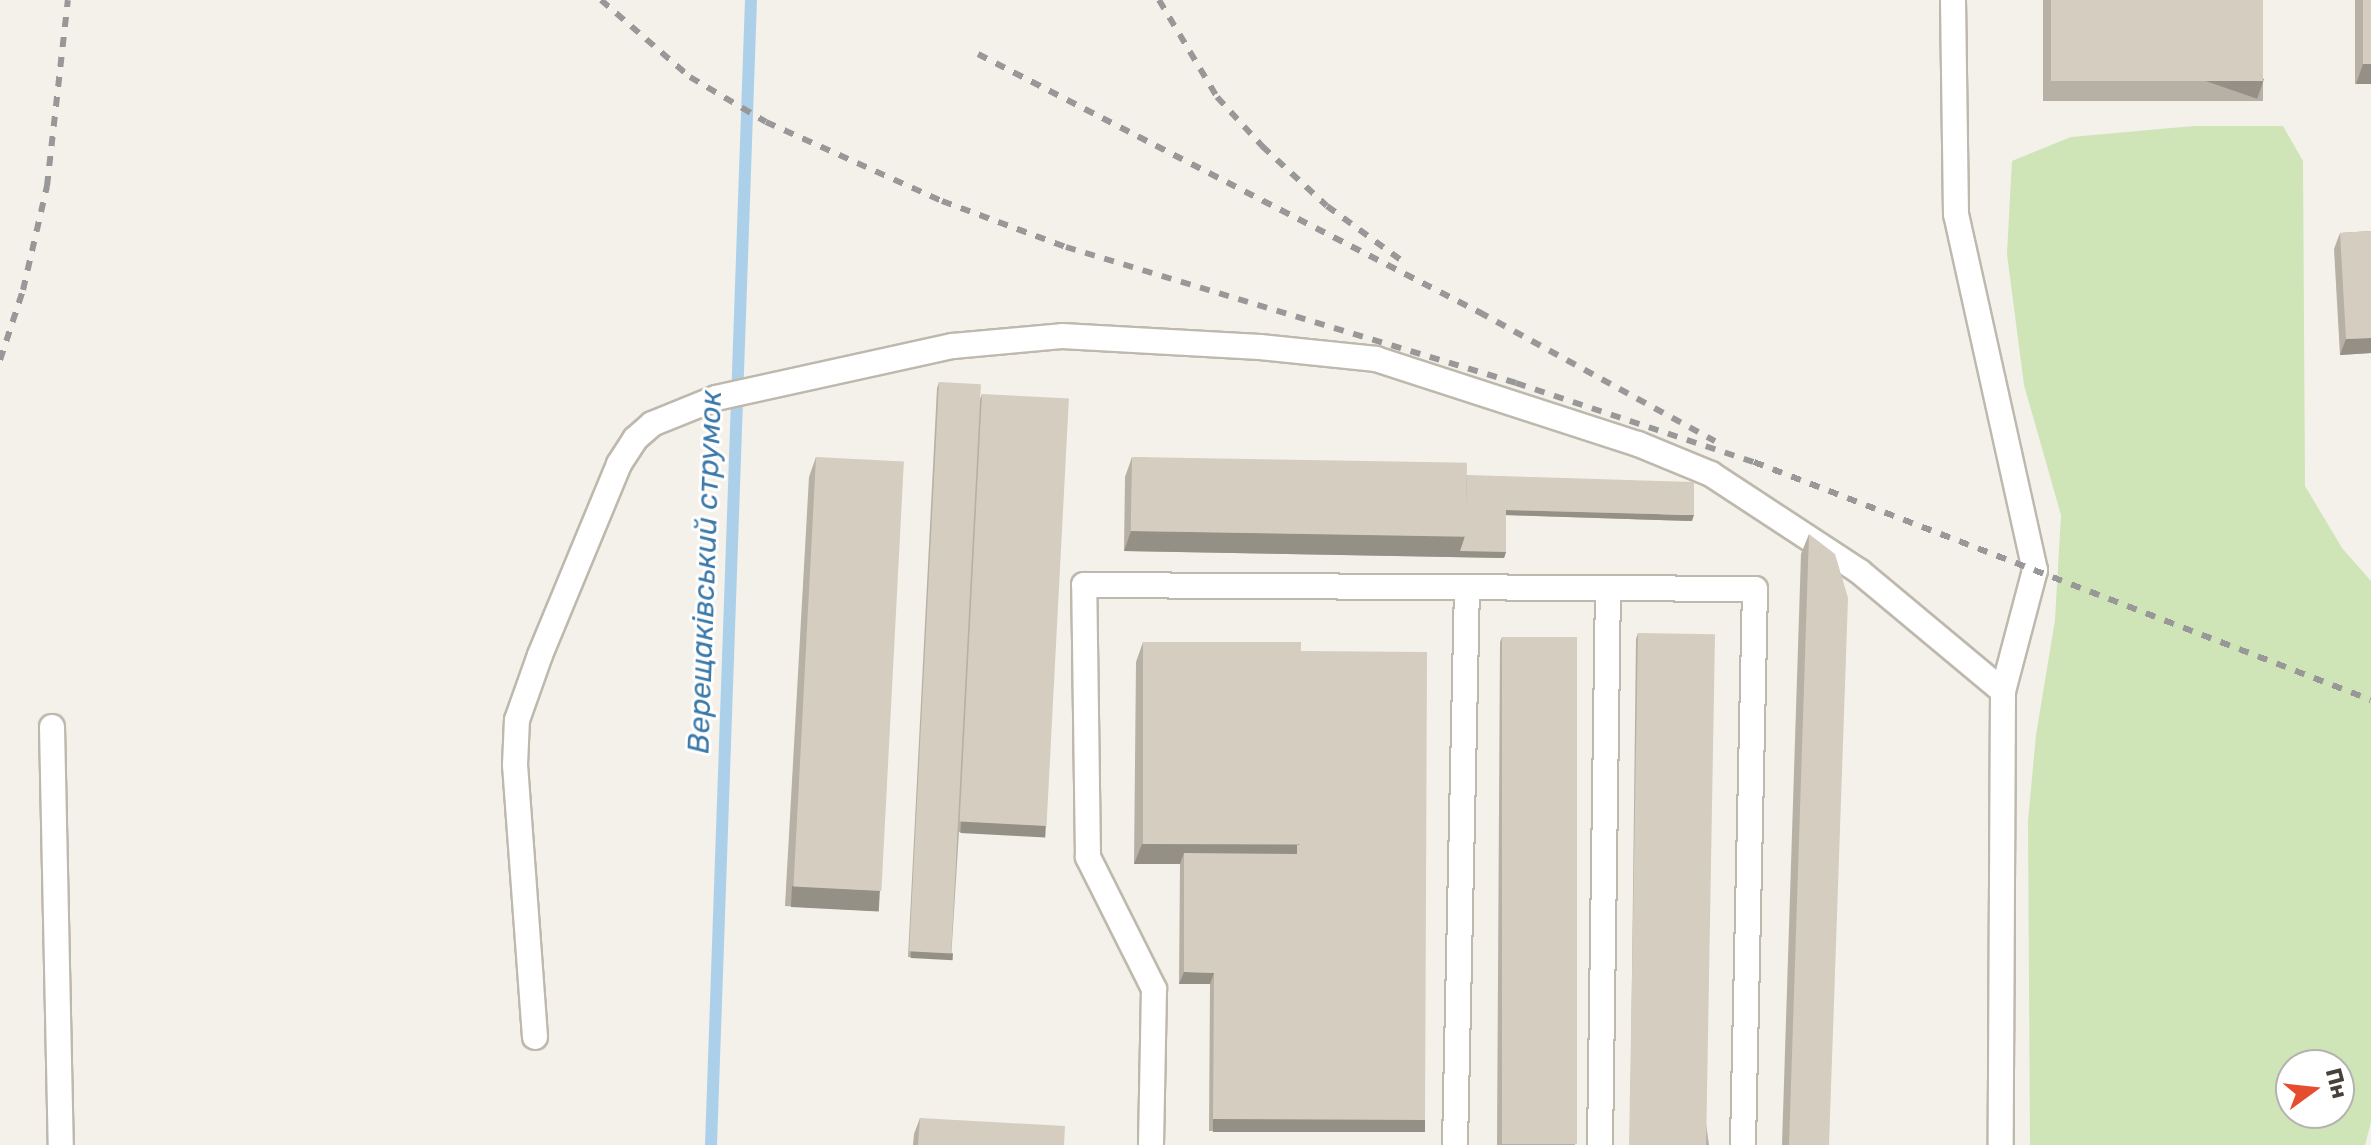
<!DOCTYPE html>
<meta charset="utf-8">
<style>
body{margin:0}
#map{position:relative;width:2371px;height:1145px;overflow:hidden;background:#f3f1ea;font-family:Rubik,sans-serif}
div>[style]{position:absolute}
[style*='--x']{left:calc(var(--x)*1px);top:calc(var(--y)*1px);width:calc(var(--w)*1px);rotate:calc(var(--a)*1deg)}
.green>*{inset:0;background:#cfe4b7}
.stream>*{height:12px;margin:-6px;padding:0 6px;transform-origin:6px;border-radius:6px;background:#acd0ea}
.roads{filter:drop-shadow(2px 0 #beb8ad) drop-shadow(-2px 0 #beb8ad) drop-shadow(0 2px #beb8ad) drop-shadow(0 -2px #beb8ad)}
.service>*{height:24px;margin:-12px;padding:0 12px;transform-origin:12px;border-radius:12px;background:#fff}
.rail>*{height:6px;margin-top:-3px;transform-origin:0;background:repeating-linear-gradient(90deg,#989898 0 10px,transparent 0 20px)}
.wall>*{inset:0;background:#b6b0a5;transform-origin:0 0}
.shaded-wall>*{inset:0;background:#949086;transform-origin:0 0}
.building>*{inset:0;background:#d4cdc0;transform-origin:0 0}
span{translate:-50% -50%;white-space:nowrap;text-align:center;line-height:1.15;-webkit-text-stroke:6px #fff;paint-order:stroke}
.water-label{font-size:30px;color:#3b79a9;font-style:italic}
.north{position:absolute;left:2275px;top:1049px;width:80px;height:80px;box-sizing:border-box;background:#fff;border:2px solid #b5b3b0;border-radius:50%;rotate:75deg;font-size:22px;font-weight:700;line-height:32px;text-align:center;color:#474139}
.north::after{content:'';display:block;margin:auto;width:28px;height:36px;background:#e64c2e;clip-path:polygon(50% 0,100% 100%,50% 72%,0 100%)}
</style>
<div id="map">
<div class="green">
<div style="clip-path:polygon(evenodd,2194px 126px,2283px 126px,2303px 161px,2305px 486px,2342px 548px,2371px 581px,2371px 1122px,2365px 1145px,2030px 1145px,2028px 821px,2036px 735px,2055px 620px,2061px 515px,2024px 385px,2007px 254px,2012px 161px,2071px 137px,2194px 126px,2291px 1065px,2339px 1065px,2339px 1113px,2291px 1113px,2291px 1065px)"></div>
</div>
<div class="stream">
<div style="--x:711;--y:1145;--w:1146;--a:-88"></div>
</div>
<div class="roads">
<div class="service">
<div style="--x:1953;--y:0;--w:214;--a:89.2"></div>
<div style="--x:1956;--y:214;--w:365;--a:77.5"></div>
<div style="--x:2035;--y:570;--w:125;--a:104.8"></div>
<div style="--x:2003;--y:691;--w:454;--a:90.3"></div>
<div style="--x:52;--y:727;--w:418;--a:88.8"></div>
<div style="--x:535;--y:1037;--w:273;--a:-94.2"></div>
<div style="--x:515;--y:765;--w:45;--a:-87.5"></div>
<div style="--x:517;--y:720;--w:69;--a:-70.5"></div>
<div style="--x:540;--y:655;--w:207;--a:-67.5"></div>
<div style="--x:619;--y:464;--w:30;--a:-57"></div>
<div style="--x:635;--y:439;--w:23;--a:-41"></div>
<div style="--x:652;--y:424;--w:69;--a:-22.1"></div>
<div style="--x:716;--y:398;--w:243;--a:-12.4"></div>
<div style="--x:953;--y:346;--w:109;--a:-5.2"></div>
<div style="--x:1062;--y:336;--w:198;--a:3.2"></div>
<div style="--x:1260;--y:347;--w:117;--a:5.9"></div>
<div style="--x:1376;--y:359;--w:275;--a:18"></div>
<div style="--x:1638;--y:444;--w:79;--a:22.3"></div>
<div style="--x:1711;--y:474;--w:178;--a:33.3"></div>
<div style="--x:1860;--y:572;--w:186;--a:39.8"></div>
<div style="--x:1151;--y:1145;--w:156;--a:-88.9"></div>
<div style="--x:1154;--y:989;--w:148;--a:-116.6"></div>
<div style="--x:1088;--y:857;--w:272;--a:-90.8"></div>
<div style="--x:1084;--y:585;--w:671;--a:0.34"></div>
<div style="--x:1755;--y:589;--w:556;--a:91.24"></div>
<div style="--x:1455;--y:1145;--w:558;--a:-88.77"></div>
<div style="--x:1600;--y:1145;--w:557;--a:-89.18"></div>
</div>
</div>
<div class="rail">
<div style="--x:601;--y:0;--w:118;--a:40.9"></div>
<div style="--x:690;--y:77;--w:88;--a:30.6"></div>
<div style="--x:766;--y:122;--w:193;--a:24.2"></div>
<div style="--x:942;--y:201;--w:132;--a:20.4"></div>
<div style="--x:1066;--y:247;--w:470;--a:16.8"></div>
<div style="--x:1516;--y:383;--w:251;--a:18.4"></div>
<div style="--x:1754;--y:462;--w:661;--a:21.09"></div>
<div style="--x:1159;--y:0;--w:113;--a:59.1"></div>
<div style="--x:1217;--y:97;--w:67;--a:47.4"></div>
<div style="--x:1262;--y:146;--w:88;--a:42.7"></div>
<div style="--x:1327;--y:206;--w:97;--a:36.2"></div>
<div style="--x:978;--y:54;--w:564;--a:27.25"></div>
<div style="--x:1479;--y:312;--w:269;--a:28.7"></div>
<div style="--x:0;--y:360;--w:74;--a:-71.8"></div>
<div style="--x:23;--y:290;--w:107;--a:-77"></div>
<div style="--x:47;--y:186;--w:187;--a:-83.6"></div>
</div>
<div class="wall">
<div style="left:2043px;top:0;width:220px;height:101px"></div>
<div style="left:2355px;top:0;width:16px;height:84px"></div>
<div style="clip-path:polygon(2371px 231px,2371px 353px,2340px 355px,2334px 249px,2340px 233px)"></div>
<div style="clip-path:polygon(939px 382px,980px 399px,982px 394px,1042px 836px,959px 832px,951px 959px,908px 957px,937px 388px)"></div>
<div style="clip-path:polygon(816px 457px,880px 891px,873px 911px,785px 906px,809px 477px)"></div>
<div style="clip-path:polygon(1132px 457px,1467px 475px,1692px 521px,1506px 515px,1506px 552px,1504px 558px,1124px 551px,1125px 477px)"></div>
<div style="clip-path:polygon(1809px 534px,1829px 1145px,1782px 1145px,1801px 554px)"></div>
<div style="clip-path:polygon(1638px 633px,1709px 1145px,1630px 1145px,1636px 639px)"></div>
<div style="clip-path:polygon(1502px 637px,1575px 1145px,1497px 1145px,1500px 642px)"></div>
<div style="clip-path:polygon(1143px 642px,1301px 651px,1425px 1120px,1421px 1132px,1209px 1131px,1210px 984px,1179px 984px,1180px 864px,1134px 864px,1136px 662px)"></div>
<div style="clip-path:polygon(920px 1118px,1064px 1145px,913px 1145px,914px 1134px)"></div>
</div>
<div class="shaded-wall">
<div style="clip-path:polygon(2363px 64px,2371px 64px,2371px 84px,2356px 84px)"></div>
<div style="left:2264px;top:79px;width:21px;height:212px;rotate:109deg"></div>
<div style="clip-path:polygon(2371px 338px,2371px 353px,2340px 355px,2346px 339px)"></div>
<div style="clip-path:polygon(1506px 510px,1694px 515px,1692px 521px,1504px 515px)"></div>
<div style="clip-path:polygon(1131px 531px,1465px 536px,1506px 552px,1504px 558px,1124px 551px)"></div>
<div style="left:961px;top:821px;width:85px;height:12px;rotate:3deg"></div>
<div style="clip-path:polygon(1142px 844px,1300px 845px,1293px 865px,1184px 853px,1180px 864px,1134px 864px)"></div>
<div style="left:792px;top:886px;width:88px;height:21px;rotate:3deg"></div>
<div style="left:911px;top:951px;width:42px;height:7px;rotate:3deg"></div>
<div style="clip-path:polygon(1184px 972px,1214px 973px,1210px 984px,1179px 984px)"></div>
<div style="left:1213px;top:1119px;width:212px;height:13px"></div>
</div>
<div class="building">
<div style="left:2051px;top:0;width:212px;height:81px"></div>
<div style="left:2363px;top:0;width:8px;height:64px"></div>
<div style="clip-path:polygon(2371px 231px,2371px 338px,2346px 339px,2340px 233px)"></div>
<div style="left:939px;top:382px;width:42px;height:570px;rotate:3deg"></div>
<div style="left:982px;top:394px;width:87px;height:428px;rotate:3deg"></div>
<div style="left:816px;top:457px;width:88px;height:430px;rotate:3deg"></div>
<div style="left:1132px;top:457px;width:335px;height:74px;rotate:1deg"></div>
<div style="clip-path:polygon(1467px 475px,1694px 482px,1694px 515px,1506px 510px,1506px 552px,1460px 551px,1465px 536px)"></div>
<div style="clip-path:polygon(1809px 534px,1835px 554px,1848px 598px,1829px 1145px,1789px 1145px)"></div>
<div style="left:1638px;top:633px;width:77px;height:512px;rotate:1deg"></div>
<div style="left:1502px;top:637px;width:75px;height:507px"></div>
<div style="left:1143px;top:642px;width:158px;height:202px"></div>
<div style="clip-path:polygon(1301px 651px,1427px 652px,1425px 1120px,1213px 1119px,1214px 973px,1184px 972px,1184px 853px,1297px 854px,1297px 845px,1300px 845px)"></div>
<div style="clip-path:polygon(920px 1118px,1065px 1126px,1064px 1145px,918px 1145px)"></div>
</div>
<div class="water-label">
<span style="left:705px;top:572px;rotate:-88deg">Верещаківський струмок</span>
</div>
<div class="north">Пн</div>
</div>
